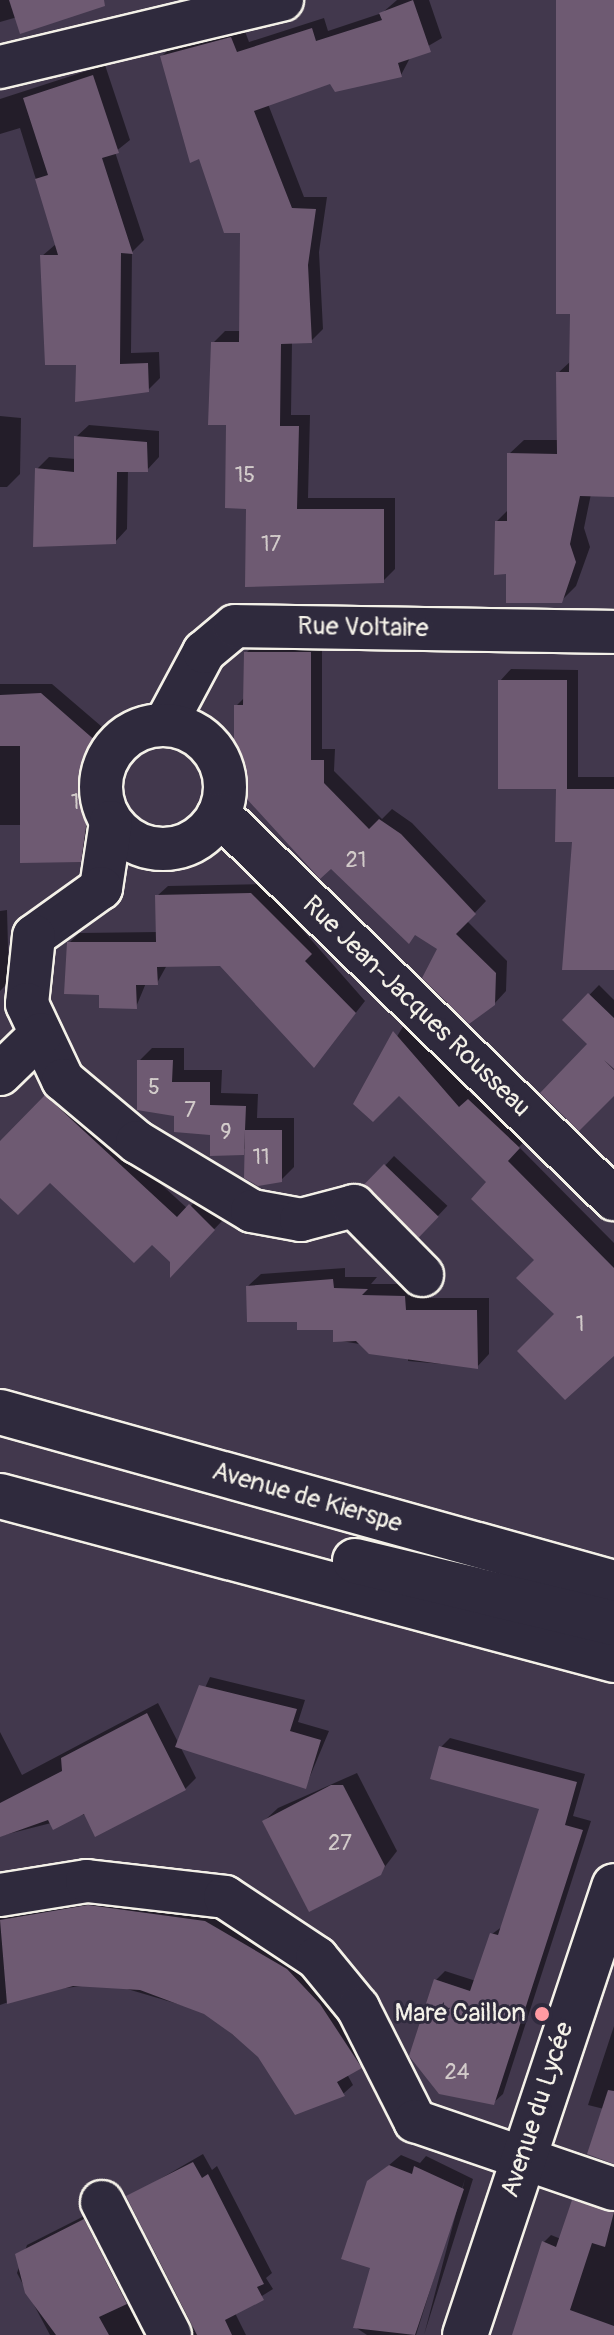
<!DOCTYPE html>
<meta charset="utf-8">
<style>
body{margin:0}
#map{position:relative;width:614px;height:2335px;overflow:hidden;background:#42384d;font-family:Pangolin,sans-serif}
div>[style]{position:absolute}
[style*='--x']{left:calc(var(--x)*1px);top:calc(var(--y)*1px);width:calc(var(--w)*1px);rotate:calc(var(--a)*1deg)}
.shadow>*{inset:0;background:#0007;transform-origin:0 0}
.building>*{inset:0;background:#6e5a72;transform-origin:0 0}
.roads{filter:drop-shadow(2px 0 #f4f1e8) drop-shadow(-2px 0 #f4f1e8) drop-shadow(0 2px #f4f1e8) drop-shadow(0 -2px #f4f1e8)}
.street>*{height:42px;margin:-21px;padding:0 21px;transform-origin:21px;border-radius:21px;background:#2f2a3d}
.street>.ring{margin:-21px;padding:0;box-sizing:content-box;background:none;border:42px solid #2f2a3d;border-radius:50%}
.secondary>*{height:44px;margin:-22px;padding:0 22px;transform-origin:22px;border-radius:22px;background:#2f2a3d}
.dots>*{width:22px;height:22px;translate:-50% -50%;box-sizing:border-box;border:4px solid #2f2a3d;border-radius:50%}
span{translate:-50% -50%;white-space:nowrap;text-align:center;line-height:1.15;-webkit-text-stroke:6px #2f2a3d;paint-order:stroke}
.number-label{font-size:22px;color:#d2cbca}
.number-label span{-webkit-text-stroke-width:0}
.street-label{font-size:26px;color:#f4f1e8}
.poi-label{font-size:26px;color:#f4f1e8}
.right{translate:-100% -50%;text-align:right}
</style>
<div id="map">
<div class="shadow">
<div style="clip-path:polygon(0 0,77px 0,0 22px)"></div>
<div style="clip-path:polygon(397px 0,429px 0,442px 38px,411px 56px,401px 75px,331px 81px,268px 104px,304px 197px,327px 197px,319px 252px,323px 329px,311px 341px,292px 342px,291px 415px,310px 415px,308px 498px,395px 498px,395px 569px,383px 581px,248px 507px,213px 343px,225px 331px,241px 331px,242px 231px,162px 56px,174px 44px,243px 26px,249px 42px,324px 18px,328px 31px,382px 13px)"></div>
<div style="clip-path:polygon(556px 0,614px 0,614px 495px,591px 494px,584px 528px,590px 547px,576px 586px,561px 601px,508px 572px,496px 522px,509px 509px,509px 454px,524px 440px,558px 440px,558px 373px,572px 360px)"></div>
<div style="clip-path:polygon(105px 65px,130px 140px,115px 152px,144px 240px,132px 252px,131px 353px,159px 352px,160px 378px,148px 390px,78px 363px,42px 256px,56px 244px,20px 128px,0 134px,0 99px)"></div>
<div style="clip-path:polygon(0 416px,21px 418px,20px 474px,7px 487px,0 487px)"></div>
<div style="clip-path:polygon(89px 425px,159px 431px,159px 457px,147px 470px,128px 470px,127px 529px,115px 542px,37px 469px,49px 457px,76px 459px,76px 437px)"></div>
<div style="clip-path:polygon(258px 641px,322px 642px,322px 749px,335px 749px,334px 771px,382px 819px,392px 809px,412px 823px,486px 901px,467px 921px,507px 961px,506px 991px,494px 1004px,236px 706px,245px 697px,246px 653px)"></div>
<div style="clip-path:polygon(511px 669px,578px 670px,578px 777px,614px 777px,614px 968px,558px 790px,500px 681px)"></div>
<div style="clip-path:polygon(0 684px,52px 684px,108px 732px,91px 849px,80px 860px,20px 825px,0 825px)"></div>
<div style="clip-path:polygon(262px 884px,365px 1001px,314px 1066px,221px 964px,167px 965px,157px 983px,146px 983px,136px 1007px,101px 993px,69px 943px,79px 933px,158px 932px,157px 896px,168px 886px)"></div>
<div style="clip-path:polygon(7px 910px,9px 982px,0 991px,0 911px)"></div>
<div style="clip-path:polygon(599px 985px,614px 1000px,614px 1093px,590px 1044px,565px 1020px)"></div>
<div style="clip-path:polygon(407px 1020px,473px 1096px,481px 1088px,531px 1134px,519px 1147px,614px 1243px,614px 1352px,557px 1314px,536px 1260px,489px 1182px,399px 1093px,356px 1104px)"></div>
<div style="clip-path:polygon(152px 1048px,184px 1048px,184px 1070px,222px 1070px,221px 1093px,258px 1094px,257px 1118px,294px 1118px,294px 1167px,281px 1180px,247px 1150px,176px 1115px,139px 1061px)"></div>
<div style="clip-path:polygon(55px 1087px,188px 1209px,200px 1196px,223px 1220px,172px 1273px,172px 1261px,152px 1242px,50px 1180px,0 1195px,0 1144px)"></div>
<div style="left:394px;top:1156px;width:73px;height:40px;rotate:43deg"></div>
<div style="clip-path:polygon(345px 1268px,345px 1277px,377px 1277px,371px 1284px,417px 1284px,417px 1298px,489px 1298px,489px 1354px,477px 1367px,408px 1361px,408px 1352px,335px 1340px,335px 1328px,299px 1320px,248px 1286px,261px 1274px)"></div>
<div style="clip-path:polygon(210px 1677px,305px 1700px,298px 1722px,329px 1731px,306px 1786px,180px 1746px,196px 1778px,185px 1789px,0 1836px,0 1732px,22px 1775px,158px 1703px,179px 1744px)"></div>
<div style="clip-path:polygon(450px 1738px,585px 1774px,573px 1816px,591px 1821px,503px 2094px,493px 2103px,436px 1980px,445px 1971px,476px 1981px,492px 1934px,503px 1926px,542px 1808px,441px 1747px)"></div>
<div style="clip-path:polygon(357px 1773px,397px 1851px,380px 1873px,264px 1821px,278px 1808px)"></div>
<div style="clip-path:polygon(98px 1897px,215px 1913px,296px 1960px,370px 2057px,347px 2074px,353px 2085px,343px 2094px,259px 2056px,205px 2012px,107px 1983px,40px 1991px,0 2005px,0 1918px)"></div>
<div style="clip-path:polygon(614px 2026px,614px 2163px,604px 2109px,588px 2105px)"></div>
<div style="clip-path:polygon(203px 2154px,212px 2170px,217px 2166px,272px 2273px,266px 2278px,273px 2289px,235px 2313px,246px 2335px,193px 2335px,129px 2197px)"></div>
<div style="clip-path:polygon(401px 2155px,420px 2163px,426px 2156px,473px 2179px,424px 2335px,465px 2179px,416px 2335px,367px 2335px,355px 2327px,373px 2267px,369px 2182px)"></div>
<div style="clip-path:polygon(581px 2194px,614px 2203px,614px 2335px,513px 2335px,544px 2242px,551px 2235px,561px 2239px)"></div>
<div style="clip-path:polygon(94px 2211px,157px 2335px,50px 2335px,17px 2273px,27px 2245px)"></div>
</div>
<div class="building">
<div style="clip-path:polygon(9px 0,104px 0,105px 6px,20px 34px)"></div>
<div style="clip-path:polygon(413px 0,431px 52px,398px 63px,402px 77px,335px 92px,330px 84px,254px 111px,292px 208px,316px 209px,308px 265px,312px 343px,281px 344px,280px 426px,299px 426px,297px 509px,384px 509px,384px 583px,245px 587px,246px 509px,225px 508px,226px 425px,208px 425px,211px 342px,239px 342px,240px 233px,224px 233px,199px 159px,190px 163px,160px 56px,231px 37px,237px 52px,312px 28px,316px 41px,382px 20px,379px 13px)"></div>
<div style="clip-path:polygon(556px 0,614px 0,614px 497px,580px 496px,570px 544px,576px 562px,562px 603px,506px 603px,506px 574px,494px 575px,495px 521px,507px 521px,507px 453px,557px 454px,556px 372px,569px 372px,570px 314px,556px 314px)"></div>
<div style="clip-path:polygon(93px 75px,119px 153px,102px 158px,133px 254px,121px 253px,120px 364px,148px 363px,149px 392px,75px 402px,76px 365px,45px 365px,40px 255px,58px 255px,35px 179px,48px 175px,23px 98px)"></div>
<div style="clip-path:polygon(74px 436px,147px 442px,148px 472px,117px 472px,116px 544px,33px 547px,35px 468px,74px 472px)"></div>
<div style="clip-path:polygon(244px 652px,311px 652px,311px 760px,324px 760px,324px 783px,369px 829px,379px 819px,401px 834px,476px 914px,456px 934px,496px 973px,495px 1005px,469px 1024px,422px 978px,437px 949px,415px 935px,409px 944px,331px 869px,320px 879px,234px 785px,234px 705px,243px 705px)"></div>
<div style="left:498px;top:680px;width:69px;height:109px"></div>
<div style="clip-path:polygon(41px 693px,98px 743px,81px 862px,20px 863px,20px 746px,0 746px,0 695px)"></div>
<div style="clip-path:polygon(556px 789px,614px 789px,614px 970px,562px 970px,572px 842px,555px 842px)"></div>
<div style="clip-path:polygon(251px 893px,312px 954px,305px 961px,356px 1013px,314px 1068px,220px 966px,157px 967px,158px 985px,136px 985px,137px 1009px,99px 1008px,99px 995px,64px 994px,67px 942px,156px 942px,155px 895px)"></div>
<div style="clip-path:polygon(588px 993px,614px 1018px,614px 1069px,604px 1060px,614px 1070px,614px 1096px,579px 1131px,540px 1093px,587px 1044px,562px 1020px)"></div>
<div style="clip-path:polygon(393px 1031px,459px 1107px,468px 1099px,520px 1148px,508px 1161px,614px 1268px,614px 1356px,565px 1400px,517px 1351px,554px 1314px,516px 1278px,534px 1260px,471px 1199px,486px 1182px,399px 1096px,373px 1122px,353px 1104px)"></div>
<div style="clip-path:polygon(137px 1060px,173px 1060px,172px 1082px,210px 1082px,210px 1105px,246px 1106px,245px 1130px,282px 1130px,282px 1182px,258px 1186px,244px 1178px,245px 1130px,244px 1155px,210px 1156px,210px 1135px,174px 1132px,174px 1116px,137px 1110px)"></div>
<div style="clip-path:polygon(45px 1095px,177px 1217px,189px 1204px,215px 1230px,170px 1278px,170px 1262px,152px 1245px,134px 1263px,50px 1183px,18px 1215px,0 1198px,0 1141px)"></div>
<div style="left:384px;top:1164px;width:76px;height:29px;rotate:44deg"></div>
<div style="clip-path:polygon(333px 1279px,334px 1288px,368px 1289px,362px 1295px,405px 1296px,406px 1310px,477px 1310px,478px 1369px,369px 1354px,356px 1341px,333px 1342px,333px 1330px,297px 1330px,297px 1322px,247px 1322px,246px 1286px)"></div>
<div style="clip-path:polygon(199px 1685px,297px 1709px,290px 1731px,321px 1740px,306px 1789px,175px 1747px)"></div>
<div style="clip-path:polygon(147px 1713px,186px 1790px,95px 1837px,84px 1814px,53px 1830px,48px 1820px,0 1837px,0 1803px,62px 1771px,61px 1758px)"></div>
<div style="clip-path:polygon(439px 1746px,577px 1782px,565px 1825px,583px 1830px,494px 2105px,439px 2094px,409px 2056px,434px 1979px,470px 1991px,490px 1933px,498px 1935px,539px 1809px,430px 1779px)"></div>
<div style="clip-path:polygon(331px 1785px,343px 1785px,385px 1866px,381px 1875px,309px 1912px,262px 1821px)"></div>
<div style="clip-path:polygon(88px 1905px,205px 1921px,287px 1969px,320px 2004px,362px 2068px,337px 2082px,345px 2096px,295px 2115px,258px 2057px,232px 2034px,204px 2014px,140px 1990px,73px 1986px,7px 2004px,0 1920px)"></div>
<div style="clip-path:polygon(608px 2090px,614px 2091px,614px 2164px,587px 2154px)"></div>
<div style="clip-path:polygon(193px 2162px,202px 2178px,208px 2174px,264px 2284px,257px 2287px,264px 2300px,225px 2320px,232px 2335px,197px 2335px,126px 2196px)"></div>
<div style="clip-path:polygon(389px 2165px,412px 2174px,414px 2166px,464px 2189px,415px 2335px,353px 2328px,370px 2268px,341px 2259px,367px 2181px)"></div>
<div style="clip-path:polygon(572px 2200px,614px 2212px,605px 2247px,592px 2243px,570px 2310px,614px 2326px,614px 2335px,512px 2335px,542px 2241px,556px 2247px)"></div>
<div style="clip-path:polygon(84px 2219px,127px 2304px,99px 2317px,109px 2335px,56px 2335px,25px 2293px,15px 2254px)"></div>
</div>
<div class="roads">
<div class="street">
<div style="--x:0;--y:67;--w:290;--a:-13.4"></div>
<div style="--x:165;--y:725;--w:83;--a:-61.9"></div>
<div style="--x:204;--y:652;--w:40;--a:-40"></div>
<div style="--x:235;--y:626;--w:379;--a:0.9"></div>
<div class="ring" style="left:101px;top:725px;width:82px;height:82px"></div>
<div style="--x:219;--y:814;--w:552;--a:44.27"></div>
<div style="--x:111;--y:822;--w:67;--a:98.6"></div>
<div style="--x:101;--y:888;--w:82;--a:144.4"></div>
<div style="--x:34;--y:936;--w:68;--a:95.9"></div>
<div style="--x:27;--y:1004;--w:84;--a:64.7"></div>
<div style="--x:63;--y:1080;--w:97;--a:40"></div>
<div style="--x:137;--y:1142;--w:134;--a:31"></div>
<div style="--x:252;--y:1211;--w:50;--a:10.4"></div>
<div style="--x:301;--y:1220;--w:55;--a:-14.8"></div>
<div style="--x:354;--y:1206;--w:97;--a:45.4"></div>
<div style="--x:0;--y:1074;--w:57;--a:-44.3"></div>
<div style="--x:0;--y:1895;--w:88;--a:-9.1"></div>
<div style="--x:87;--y:1881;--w:139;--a:6.6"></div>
<div style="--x:225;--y:1897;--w:110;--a:33.5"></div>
<div style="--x:317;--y:1958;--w:65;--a:50.6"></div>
<div style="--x:358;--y:2008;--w:127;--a:63.2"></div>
<div style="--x:415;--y:2121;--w:210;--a:18.9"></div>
<div style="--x:102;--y:2202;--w:149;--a:62.9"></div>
</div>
<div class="secondary">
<div style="--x:0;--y:1412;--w:637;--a:15.56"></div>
<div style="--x:0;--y:1496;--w:636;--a:14.95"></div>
<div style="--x:355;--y:1561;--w:266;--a:13.5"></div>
<div style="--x:465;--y:2335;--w:473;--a:-71.6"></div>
</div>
</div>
<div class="dots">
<div style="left:542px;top:2014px;background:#ff9aa2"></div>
</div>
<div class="number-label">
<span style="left:245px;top:476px">15</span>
<span style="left:271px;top:545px">17</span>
<span style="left:75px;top:803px">1</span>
<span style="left:356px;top:861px">21</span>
<span style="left:154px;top:1088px">5</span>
<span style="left:190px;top:1111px">7</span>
<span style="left:226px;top:1133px">9</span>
<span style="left:261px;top:1158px">11</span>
<span style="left:580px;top:1325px">1</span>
<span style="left:340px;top:1844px">27</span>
<span style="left:457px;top:2073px">24</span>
</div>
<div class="street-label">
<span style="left:363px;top:628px;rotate:1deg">Rue Voltaire</span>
<span style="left:416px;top:1007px;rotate:44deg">Rue Jean-Jacques Rousseau</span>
<span style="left:307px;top:1498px;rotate:16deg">Avenue de Kierspe</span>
<span style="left:538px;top:2110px;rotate:-72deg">Avenue du Lycée</span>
</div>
<div class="poi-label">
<span class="right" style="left:526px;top:2014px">Mare Caillon</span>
</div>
</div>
